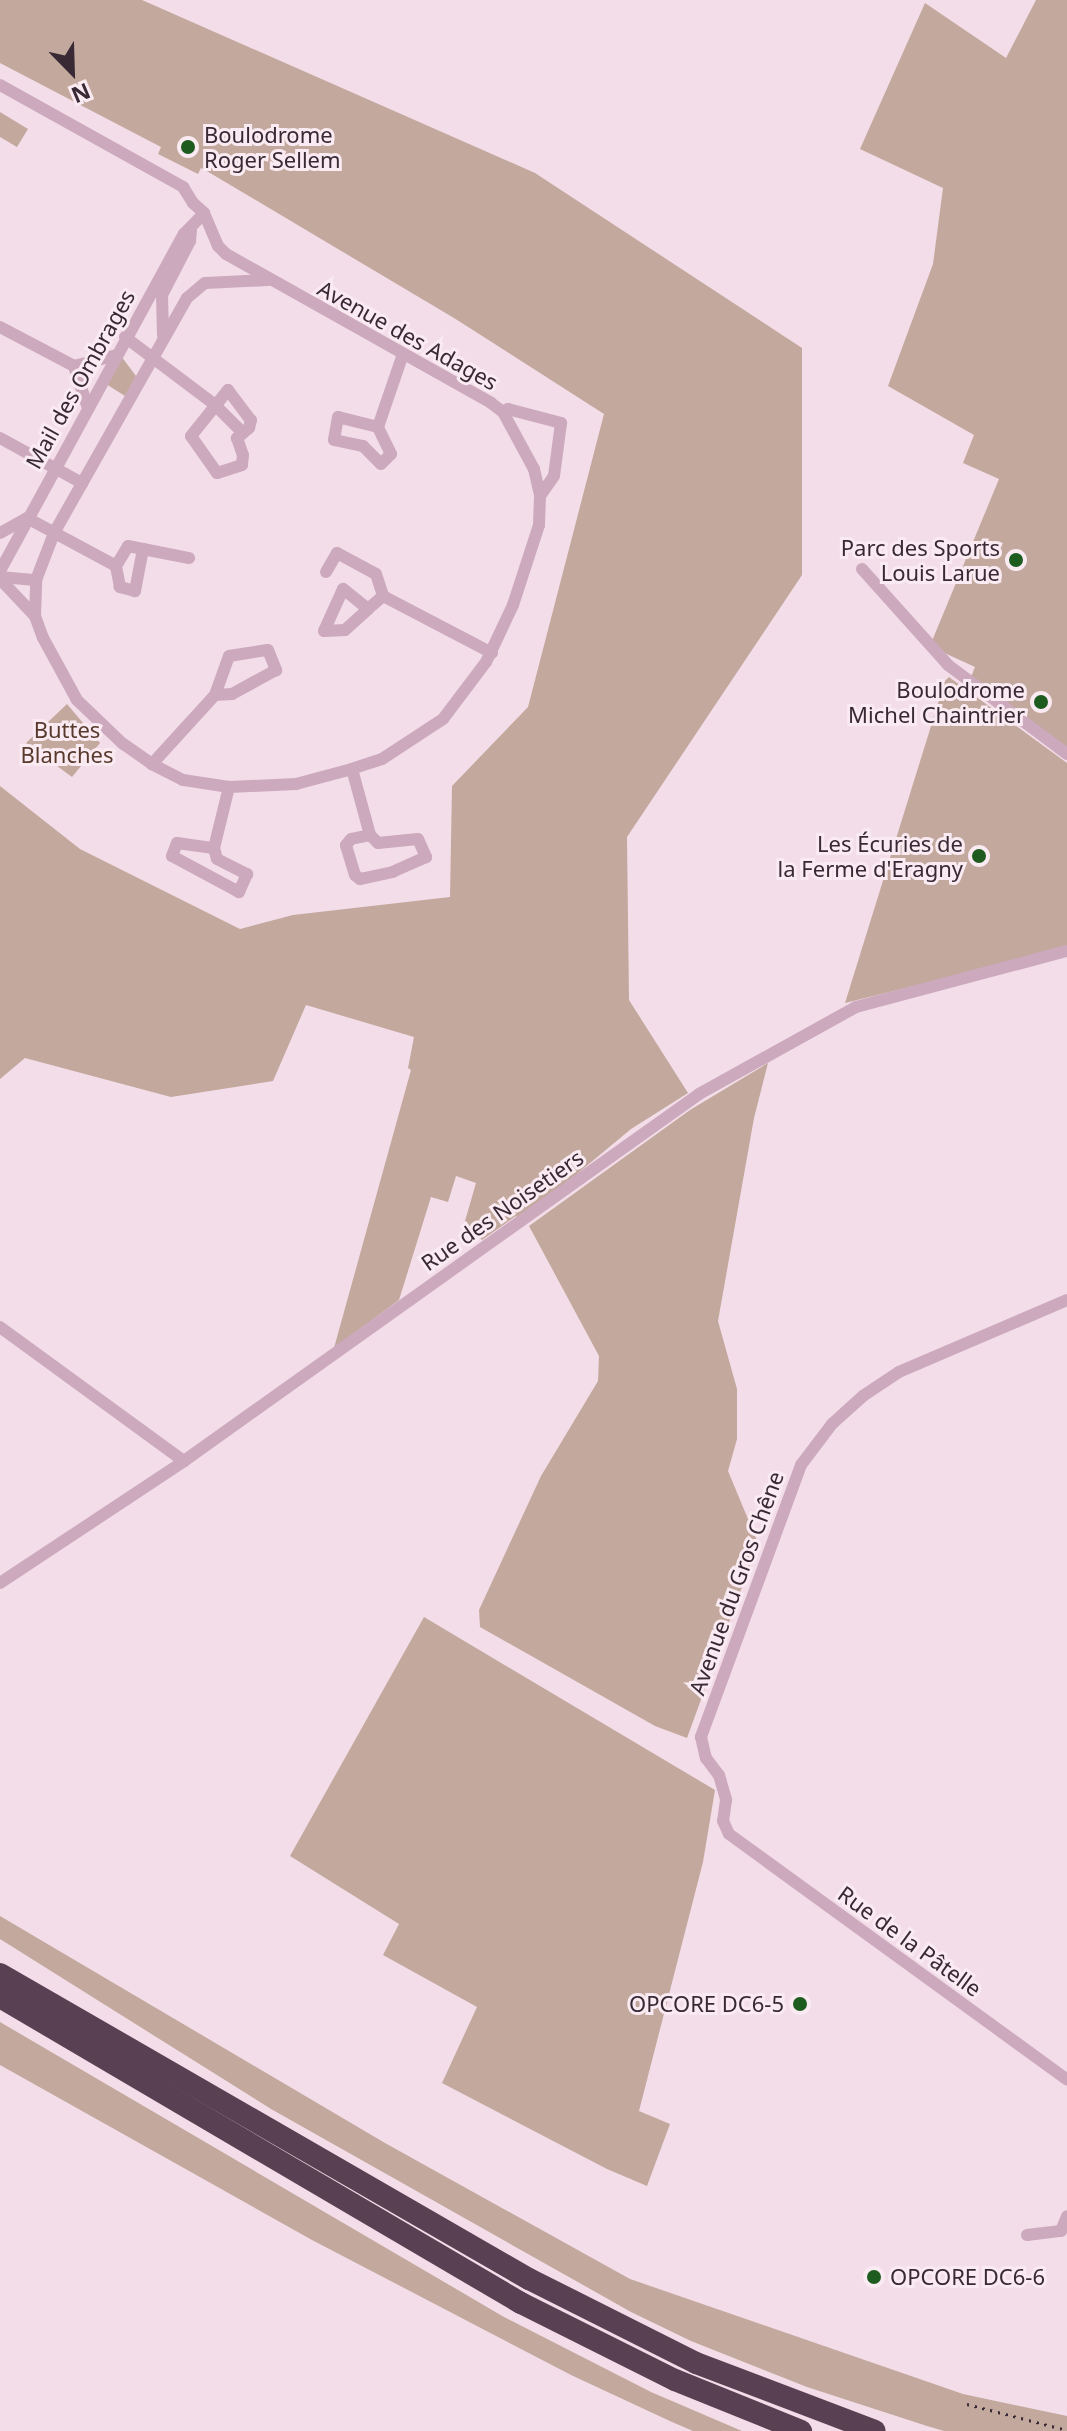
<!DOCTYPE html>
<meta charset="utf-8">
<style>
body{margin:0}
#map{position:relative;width:1067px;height:2431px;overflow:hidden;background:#f3dde9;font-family:"Noto Sans",sans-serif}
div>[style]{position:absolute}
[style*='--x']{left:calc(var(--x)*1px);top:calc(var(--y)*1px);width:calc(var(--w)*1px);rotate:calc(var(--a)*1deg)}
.green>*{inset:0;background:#c3a89d}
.street>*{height:12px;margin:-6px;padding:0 6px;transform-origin:6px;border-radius:6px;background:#cca9bd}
.highway>*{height:22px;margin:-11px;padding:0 11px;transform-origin:11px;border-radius:11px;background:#5a4053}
.rail>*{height:3px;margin-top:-1.5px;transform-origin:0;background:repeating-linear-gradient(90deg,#392934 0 2px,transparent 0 8px)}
.dots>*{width:22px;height:22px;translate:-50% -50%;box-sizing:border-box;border:4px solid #faeaf2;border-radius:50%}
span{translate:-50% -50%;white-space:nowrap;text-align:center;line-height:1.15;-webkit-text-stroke:6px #faeaf2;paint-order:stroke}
.poi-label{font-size:22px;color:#392934}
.left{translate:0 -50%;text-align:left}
.right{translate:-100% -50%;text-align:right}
.street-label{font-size:22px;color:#392934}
.park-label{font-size:22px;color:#573a2c}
.north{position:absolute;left:32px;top:32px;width:80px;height:80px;-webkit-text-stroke:6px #faeaf2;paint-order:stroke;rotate:157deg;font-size:22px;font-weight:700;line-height:32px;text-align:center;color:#392934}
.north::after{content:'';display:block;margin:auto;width:28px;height:36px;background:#392934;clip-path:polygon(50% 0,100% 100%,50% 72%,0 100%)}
</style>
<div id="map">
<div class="green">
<div style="clip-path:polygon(0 0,142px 0,535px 173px,802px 348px,802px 575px,627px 837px,629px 1000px,688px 1093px,631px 1129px,519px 1222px,516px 1216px,482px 1240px,465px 1221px,476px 1183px,456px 1176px,448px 1202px,431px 1197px,399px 1300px,334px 1348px,411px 1070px,408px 1068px,414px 1037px,306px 1005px,273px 1081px,171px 1097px,25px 1058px,0 1079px,0 786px,80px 849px,240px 929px,293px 915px,450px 897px,452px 786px,528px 707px,604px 414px,454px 318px,205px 170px,201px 168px,198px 174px,158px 154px,161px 147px,0 63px)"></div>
<div style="clip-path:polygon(1036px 0,1067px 0,1067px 748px,971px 677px,975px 667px,938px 650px,932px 641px,999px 479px,963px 463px,974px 435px,888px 386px,933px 264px,943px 188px,860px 149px,925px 3px,1006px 58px)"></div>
<div style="clip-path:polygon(0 112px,28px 129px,17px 147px,0 137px)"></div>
<div style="clip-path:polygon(121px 356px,136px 376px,125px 396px,106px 384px)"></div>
<div style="clip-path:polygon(949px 677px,1067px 763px,1067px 948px,845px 1003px,945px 681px)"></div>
<div style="clip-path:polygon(67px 704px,100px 743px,72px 777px,26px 743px)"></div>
<div style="clip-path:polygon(768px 1063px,754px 1118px,718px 1321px,737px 1389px,737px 1439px,728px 1471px,758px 1543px,687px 1738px,655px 1726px,480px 1627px,479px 1610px,541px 1476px,598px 1381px,599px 1356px,529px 1226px,690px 1110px)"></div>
<div style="clip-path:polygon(424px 1617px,715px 1790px,703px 1862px,639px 2111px,670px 2124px,647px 2186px,607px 2169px,442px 2083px,477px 2007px,383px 1955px,399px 1924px,290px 1856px)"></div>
<div style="clip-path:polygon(0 1916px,385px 2143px,630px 2279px,963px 2394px,1067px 2416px,1067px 2431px,944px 2431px,927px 2426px,807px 2387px,691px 2341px,631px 2312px,271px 2109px,0 1939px)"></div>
<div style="clip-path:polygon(0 2022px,504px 2317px,651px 2392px,742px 2431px,693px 2431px,672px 2422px,571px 2375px,312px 2240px,0 2065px)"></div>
</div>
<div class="street">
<div style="--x:0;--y:85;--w:210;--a:29.1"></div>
<div style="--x:183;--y:187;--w:19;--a:58"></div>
<div style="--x:193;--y:203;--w:15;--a:42"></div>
<div style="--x:204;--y:213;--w:36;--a:67"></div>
<div style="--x:218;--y:246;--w:11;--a:45"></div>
<div style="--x:226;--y:254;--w:304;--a:29.3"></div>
<div style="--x:491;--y:403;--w:15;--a:37"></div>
<div style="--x:503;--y:412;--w:65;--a:61.5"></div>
<div style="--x:534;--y:469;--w:28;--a:77"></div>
<div style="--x:540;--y:496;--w:29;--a:92"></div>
<div style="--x:539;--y:525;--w:84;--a:108"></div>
<div style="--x:513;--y:605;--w:63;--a:115.3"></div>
<div style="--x:486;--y:662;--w:71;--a:127"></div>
<div style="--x:443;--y:719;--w:73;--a:146.7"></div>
<div style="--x:382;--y:759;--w:32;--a:162"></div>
<div style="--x:352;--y:769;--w:58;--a:165"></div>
<div style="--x:296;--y:784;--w:67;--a:177.4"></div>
<div style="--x:229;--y:787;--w:47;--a:-171.3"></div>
<div style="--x:183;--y:780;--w:35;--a:-153"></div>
<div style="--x:152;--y:764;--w:35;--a:-145"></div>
<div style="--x:123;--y:744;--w:64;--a:-136.3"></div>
<div style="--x:77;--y:700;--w:71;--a:-118.7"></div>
<div style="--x:43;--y:638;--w:23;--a:-110"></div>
<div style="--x:35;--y:616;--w:36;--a:-88"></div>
<div style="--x:36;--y:580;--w:50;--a:-69"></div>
<div style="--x:54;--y:533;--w:270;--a:-60.5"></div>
<div style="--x:187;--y:298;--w:23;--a:-40"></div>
<div style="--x:205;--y:283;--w:63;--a:-2.7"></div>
<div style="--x:0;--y:327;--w:84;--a:27.8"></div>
<div style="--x:74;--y:366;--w:44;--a:71.6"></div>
<div style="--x:163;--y:335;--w:40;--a:-91.4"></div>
<div style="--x:162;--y:295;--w:61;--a:-62.6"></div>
<div style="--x:190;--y:241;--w:12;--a:-85"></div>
<div style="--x:125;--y:337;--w:111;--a:37"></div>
<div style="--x:214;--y:404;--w:41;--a:45"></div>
<div style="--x:74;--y:366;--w:44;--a:-14.3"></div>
<div style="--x:228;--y:390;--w:38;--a:53"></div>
<div style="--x:251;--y:420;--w:8;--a:104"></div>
<div style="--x:249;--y:428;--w:16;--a:140"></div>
<div style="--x:237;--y:438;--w:18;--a:71"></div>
<div style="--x:243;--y:455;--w:10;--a:96"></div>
<div style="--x:242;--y:465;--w:26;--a:162"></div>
<div style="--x:217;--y:473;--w:45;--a:-125.1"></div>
<div style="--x:191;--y:436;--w:59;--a:-51.2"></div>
<div style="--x:503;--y:412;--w:6;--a:-31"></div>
<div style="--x:508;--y:409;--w:55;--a:14.8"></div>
<div style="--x:561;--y:423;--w:53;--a:97.5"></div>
<div style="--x:554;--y:476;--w:24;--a:125"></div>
<div style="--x:378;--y:427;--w:41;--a:-166"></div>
<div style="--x:338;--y:417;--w:23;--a:100"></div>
<div style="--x:334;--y:440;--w:30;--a:12"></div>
<div style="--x:363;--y:446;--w:25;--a:45"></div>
<div style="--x:381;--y:464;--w:14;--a:-45"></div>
<div style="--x:391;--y:454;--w:30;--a:-116"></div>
<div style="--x:378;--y:427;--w:77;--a:-71.1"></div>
<div style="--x:0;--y:438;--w:94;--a:28.8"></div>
<div style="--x:0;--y:533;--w:31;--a:-29"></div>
<div style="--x:27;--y:518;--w:101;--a:28.3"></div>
<div style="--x:128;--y:546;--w:15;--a:11"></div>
<div style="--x:143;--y:549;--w:43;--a:100.8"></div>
<div style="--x:135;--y:591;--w:16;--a:-165"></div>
<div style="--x:120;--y:587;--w:21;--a:-101"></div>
<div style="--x:116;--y:566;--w:23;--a:-59"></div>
<div style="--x:143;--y:549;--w:47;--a:11.1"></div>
<div style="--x:862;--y:569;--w:129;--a:48.1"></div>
<div style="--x:948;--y:665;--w:149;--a:36.8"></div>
<div style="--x:0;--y:571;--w:384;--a:-61.4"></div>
<div style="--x:184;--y:234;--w:29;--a:-46"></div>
<div style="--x:326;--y:572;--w:22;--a:-60"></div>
<div style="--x:337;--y:553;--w:44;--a:28.3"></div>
<div style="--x:376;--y:574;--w:23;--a:72"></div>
<div style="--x:0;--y:577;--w:36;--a:5"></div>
<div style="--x:0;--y:579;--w:51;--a:46.6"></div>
<div style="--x:383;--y:596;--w:123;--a:27.6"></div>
<div style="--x:368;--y:609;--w:32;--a:-141"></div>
<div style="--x:343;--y:589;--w:46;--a:114.3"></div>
<div style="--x:324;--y:631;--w:21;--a:-3"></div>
<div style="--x:345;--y:630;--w:31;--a:-42"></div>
<div style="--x:368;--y:609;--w:20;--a:-41"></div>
<div style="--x:152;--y:764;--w:93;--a:-47.6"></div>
<div style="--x:215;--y:695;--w:41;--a:-70.3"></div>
<div style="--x:229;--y:656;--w:39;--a:-9"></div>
<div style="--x:268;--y:650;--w:22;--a:68"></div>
<div style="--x:276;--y:670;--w:50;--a:151.4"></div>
<div style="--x:232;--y:694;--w:17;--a:177"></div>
<div style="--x:352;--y:769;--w:68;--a:74.7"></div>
<div style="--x:370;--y:835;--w:11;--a:45"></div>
<div style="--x:378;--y:843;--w:40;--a:-5.7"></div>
<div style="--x:418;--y:839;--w:20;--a:66"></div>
<div style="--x:426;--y:857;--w:36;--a:156"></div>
<div style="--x:393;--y:872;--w:34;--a:168"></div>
<div style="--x:360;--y:879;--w:6;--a:-141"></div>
<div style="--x:355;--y:875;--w:31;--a:-107"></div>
<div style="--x:346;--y:845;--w:8;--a:-50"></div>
<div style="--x:351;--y:839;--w:19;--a:-12"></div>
<div style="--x:177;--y:843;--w:37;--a:8"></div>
<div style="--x:214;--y:848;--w:11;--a:75"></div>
<div style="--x:217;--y:859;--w:34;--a:27"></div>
<div style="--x:247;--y:874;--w:20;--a:114"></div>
<div style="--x:239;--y:892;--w:76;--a:-151.8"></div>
<div style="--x:172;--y:856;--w:14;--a:-69"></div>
<div style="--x:214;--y:848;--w:63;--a:-76.2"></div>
<div style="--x:1067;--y:1300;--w:183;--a:156.8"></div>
<div style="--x:899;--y:1372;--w:43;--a:146.3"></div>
<div style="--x:863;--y:1396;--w:42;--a:137.9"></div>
<div style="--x:832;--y:1424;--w:51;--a:127.1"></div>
<div style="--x:801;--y:1465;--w:290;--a:110.2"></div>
<div style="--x:701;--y:1737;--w:22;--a:77"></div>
<div style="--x:706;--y:1758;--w:21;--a:53"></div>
<div style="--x:719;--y:1775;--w:26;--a:74"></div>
<div style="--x:726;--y:1800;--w:21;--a:98"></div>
<div style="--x:723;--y:1821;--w:14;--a:65"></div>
<div style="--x:729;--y:1834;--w:418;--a:36"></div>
<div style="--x:0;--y:1327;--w:228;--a:36.1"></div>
<div style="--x:0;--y:1583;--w:221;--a:-33.5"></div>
<div style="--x:184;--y:1461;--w:632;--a:-35.47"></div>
<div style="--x:699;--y:1094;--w:179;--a:-29"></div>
<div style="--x:856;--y:1007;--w:218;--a:-14.9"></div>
<div style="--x:1027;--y:2235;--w:34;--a:-7"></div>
<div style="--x:1061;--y:2231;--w:16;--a:-68"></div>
</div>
<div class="highway">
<div style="--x:0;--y:1974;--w:611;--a:29.97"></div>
<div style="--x:529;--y:2279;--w:187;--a:26.7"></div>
<div style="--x:696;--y:2363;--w:191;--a:20.8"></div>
<div style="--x:0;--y:1997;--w:604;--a:30.43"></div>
<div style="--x:521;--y:2303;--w:172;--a:26.6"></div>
<div style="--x:675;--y:2380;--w:136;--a:22"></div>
</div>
<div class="rail">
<div style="--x:967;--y:2404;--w:103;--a:14.6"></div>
</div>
<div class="dots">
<div style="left:188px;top:147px;background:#1d5b1f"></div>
<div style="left:1016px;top:560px;background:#1d5b1f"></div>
<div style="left:1041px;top:702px;background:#1d5b1f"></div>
<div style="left:979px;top:856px;background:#1d5b1f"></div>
<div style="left:800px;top:2004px;background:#1d5b1f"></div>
<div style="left:874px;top:2277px;background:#1d5b1f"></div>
</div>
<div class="poi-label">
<span class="left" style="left:204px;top:147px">Boulodrome<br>Roger Sellem</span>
<span class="right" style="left:1000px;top:560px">Parc des Sports<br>Louis Larue</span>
<span class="right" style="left:1025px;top:702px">Boulodrome<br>Michel Chaintrier</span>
<span class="right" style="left:963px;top:856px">Les Écuries de<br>la Ferme d'Eragny</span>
<span class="right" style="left:784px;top:2004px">OPCORE DC6-5</span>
<span class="left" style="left:890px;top:2277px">OPCORE DC6-6</span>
</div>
<div class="street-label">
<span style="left:408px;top:335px;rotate:29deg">Avenue des Adages</span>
<span style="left:80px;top:379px;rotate:-61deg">Mail des Ombrages</span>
<span style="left:502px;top:1210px;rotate:-35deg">Rue des Noisetiers</span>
<span style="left:736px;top:1583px;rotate:-70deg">Avenue du Gros Chêne</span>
<span style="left:910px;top:1941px;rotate:36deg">Rue de la Pâtelle</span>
</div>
<div class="park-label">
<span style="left:67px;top:742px">Buttes<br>Blanches</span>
</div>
<div class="north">N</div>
</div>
